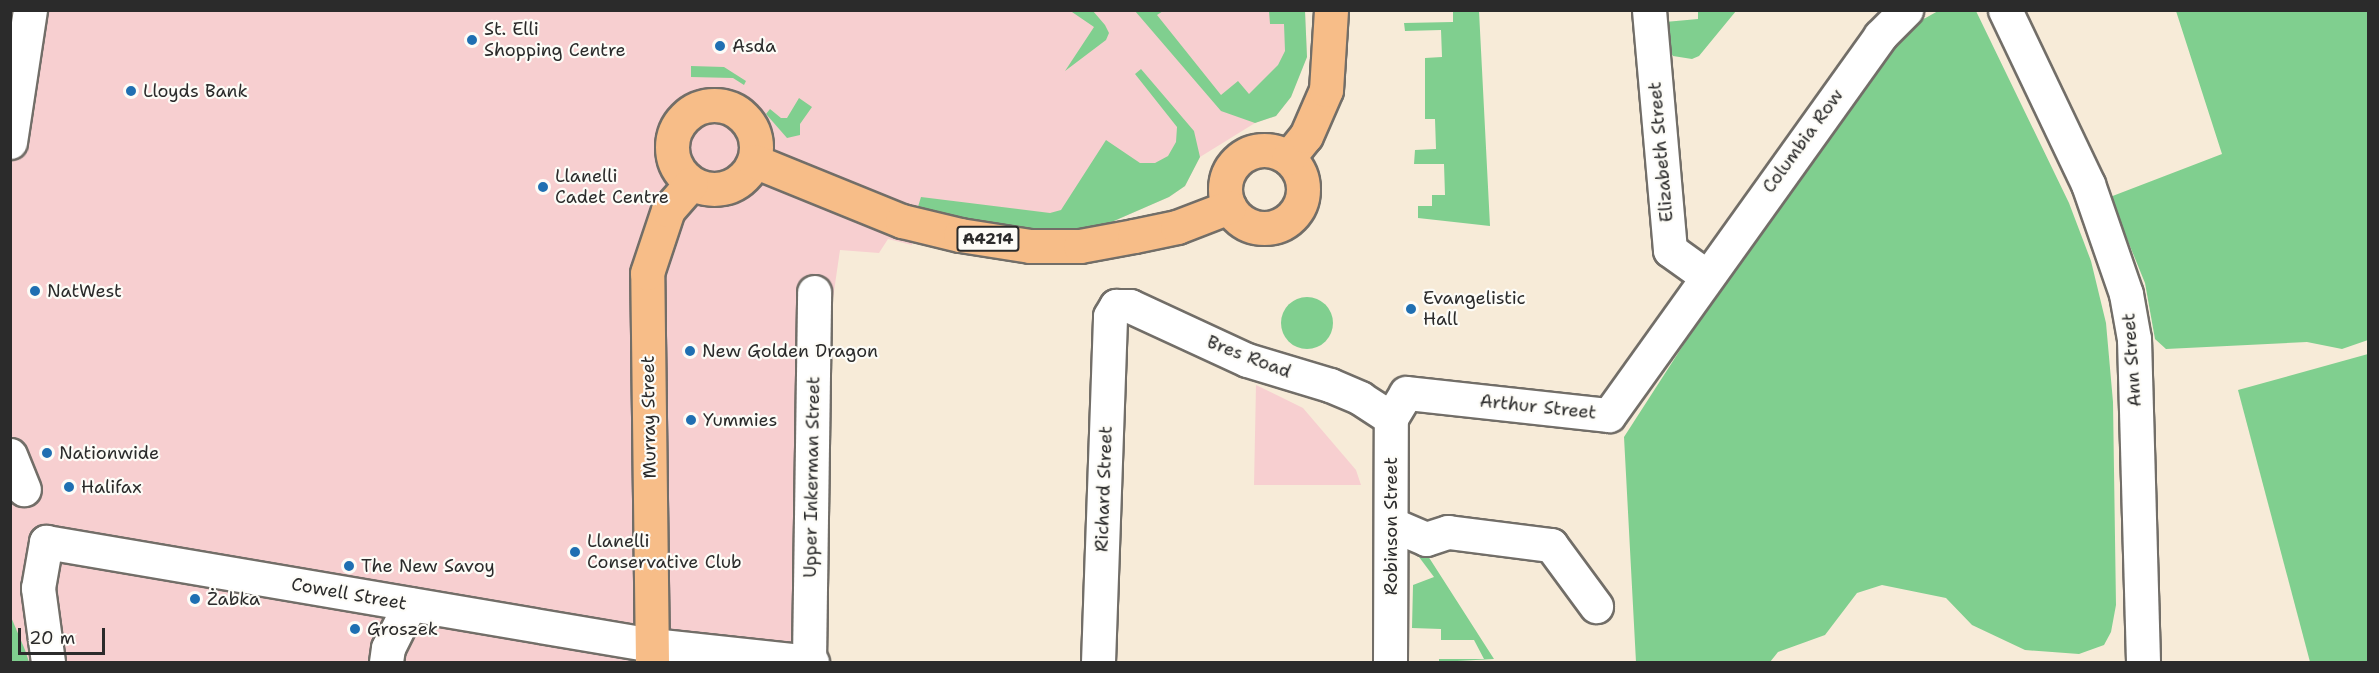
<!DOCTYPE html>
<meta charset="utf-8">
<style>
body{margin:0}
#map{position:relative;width:2379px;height:673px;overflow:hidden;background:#f7ebd8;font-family:"Shantell Sans",sans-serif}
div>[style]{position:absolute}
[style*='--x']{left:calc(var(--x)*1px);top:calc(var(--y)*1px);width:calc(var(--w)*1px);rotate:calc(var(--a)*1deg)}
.built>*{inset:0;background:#f7cfd0}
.green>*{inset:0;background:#80cf8f}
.round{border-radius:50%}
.roads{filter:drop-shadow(2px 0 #726e68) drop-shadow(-2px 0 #726e68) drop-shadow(0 2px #726e68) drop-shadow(0 -2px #726e68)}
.minor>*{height:33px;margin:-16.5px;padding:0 16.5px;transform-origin:16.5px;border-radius:16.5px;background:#fff}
.major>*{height:33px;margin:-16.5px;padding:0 16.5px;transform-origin:16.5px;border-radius:16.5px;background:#f7bd88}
.major>.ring{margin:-16.5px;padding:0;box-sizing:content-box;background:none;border:33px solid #f7bd88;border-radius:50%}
.dots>*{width:16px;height:16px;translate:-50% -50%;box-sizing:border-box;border:3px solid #fdfcf7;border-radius:50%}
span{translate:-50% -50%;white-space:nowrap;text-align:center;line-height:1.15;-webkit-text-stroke:4.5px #fdfcf7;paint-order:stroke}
.shield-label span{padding:2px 4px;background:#fdfcf7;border:2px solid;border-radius:4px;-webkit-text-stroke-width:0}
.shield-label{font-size:16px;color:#2b2b2b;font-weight:700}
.poi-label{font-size:18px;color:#2b2b2b}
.left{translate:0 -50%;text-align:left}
.street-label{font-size:18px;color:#2b2b2b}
.frame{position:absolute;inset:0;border:12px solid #2b2b2b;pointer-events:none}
.scale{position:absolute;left:18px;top:628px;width:87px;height:27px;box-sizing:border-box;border:3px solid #2b2b2b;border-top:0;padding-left:8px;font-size:18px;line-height:21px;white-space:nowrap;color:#2b2b2b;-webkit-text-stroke:4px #fdfcf7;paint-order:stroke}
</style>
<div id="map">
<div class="built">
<div style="clip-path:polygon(1305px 10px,1307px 57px,1291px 97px,1276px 116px,1255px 123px,1200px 157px,1185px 186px,1169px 197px,1107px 224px,917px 210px,912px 245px,888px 239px,879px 253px,840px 250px,832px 305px,812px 662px,11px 662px,10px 11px)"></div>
<div style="clip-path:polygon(1256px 385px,1303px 408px,1356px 470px,1361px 485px,1254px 485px)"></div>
</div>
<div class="green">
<div style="clip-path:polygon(1093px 11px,1105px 25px,1109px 33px,1106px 40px,1065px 71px,1094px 27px,1072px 12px)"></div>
<div style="clip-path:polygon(1135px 11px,1163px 11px,1157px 15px,1221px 95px,1238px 81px,1249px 94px,1278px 65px,1285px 51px,1284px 24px,1270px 24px,1269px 11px,1305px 11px,1307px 57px,1291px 97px,1276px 116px,1255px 123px,1221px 111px)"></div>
<div style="clip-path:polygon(1453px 11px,1479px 11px,1490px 226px,1418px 218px,1418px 206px,1432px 206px,1432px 195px,1445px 195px,1444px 164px,1414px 164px,1415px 150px,1436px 149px,1435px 119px,1425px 119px,1425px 58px,1442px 57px,1441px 30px,1405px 31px,1404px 23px,1453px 22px)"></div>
<div style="clip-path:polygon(1698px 11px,1736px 11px,1699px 56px,1692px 59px,1673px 56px,1667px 47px,1665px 22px,1698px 19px)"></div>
<div style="clip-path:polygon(1938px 11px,1976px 11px,2069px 203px,2091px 261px,2106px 323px,2113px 402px,2116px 605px,2111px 632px,2104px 645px,2079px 654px,2025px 650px,1972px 625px,1946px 598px,1882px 585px,1857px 593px,1825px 635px,1778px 652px,1770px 662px,1636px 662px,1624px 437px,1762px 223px,1889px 50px,1913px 25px)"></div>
<div style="clip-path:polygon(2176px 11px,2368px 11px,2368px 340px,2342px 349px,2307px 342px,2166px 349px,2155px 339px,2145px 283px,2110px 197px,2222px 154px)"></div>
<div style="clip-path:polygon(691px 66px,724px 67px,746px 81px,744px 85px,733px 78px,691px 77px)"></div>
<div style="clip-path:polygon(1141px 69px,1194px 131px,1200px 157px,1185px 186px,1169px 197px,1107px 224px,1067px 230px,993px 227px,917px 210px,921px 197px,1050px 213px,1061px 210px,1106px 140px,1140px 163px,1155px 163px,1168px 156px,1176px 142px,1177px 127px,1135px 74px)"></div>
<div style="clip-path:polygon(799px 98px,812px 107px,800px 124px,800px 135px,787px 138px,766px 114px,770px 109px,781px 118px,787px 118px)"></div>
<div class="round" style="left:1281px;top:297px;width:52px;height:52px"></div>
<div style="clip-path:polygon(2368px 354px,2368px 662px,2310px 662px,2238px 390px)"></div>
<div style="clip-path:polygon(1428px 556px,1494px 659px,1439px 662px,1439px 659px,1484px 659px,1474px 640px,1441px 640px,1441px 629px,1412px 628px,1413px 585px,1434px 577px,1419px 557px)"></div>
<div style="clip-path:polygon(11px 617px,25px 650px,29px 662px,11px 662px)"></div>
</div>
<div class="roads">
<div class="minor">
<div style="--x:1649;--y:10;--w:241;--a:85"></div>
<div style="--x:1670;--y:250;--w:44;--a:35.8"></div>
<div style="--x:2005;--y:10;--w:193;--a:64.5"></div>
<div style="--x:2088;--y:184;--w:116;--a:70.9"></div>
<div style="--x:2126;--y:294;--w:46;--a:79.9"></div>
<div style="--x:2134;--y:339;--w:323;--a:88.4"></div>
<div style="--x:10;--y:142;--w:134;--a:-81.4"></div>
<div style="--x:10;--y:455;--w:37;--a:68"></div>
<div style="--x:1391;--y:524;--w:38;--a:23"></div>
<div style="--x:1426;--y:539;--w:23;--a:-18"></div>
<div style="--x:1448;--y:532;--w:104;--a:7.2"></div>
<div style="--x:1551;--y:545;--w:76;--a:53.6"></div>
<div style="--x:809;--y:661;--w:369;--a:-89.2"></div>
<div style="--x:48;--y:662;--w:75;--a:-97.7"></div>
<div style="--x:38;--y:588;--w:47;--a:-80.1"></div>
<div style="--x:46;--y:542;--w:615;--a:9.65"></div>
<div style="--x:652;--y:645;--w:161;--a:6.1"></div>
<div style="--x:386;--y:662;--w:14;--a:-82"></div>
<div style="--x:388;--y:648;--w:49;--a:-63.4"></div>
<div style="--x:1098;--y:662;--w:346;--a:-88"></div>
<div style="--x:1110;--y:316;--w:12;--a:-59"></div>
<div style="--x:1116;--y:306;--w:14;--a:0"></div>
<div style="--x:1130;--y:306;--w:129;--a:24.8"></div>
<div style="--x:1247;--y:360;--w:87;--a:16.8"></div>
<div style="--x:1330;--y:385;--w:33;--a:23"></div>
<div style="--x:1360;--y:398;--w:37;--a:33"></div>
<div style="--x:1390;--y:662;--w:244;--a:-89.8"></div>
<div style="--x:1391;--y:418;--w:29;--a:-59"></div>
<div style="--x:1406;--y:393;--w:204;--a:6.2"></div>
<div style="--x:1609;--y:415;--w:466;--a:-54.4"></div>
<div style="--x:1880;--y:36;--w:37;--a:-45"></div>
</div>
<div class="major">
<div class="ring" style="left:672px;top:105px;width:51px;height:51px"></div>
<div class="ring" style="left:1225px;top:150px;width:45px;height:45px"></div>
<div style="--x:1288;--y:158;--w:28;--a:-51"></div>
<div style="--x:1306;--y:136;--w:50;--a:-66.5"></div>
<div style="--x:1326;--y:90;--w:80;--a:-86.4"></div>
<div style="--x:754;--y:161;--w:160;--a:22.1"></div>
<div style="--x:902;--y:221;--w:60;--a:13.6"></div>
<div style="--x:960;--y:235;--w:71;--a:8.9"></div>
<div style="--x:1030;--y:246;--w:50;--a:0"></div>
<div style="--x:1080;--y:246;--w:55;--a:-10.5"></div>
<div style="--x:1134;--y:236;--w:44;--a:-11.8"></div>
<div style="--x:1177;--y:227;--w:56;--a:-21"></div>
<div style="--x:652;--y:662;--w:389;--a:-90.7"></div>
<div style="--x:647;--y:273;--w:66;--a:-71.6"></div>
<div style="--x:668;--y:210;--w:35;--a:-49"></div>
</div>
</div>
<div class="dots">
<div style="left:472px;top:40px;background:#1f6fb2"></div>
<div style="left:720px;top:46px;background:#1f6fb2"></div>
<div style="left:131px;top:91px;background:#1f6fb2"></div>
<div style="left:543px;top:187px;background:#1f6fb2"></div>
<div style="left:35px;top:291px;background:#1f6fb2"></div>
<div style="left:1411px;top:309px;background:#1f6fb2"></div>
<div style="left:690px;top:351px;background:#1f6fb2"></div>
<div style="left:691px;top:420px;background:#1f6fb2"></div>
<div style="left:47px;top:453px;background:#1f6fb2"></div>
<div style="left:69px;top:487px;background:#1f6fb2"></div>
<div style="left:575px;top:552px;background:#1f6fb2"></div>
<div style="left:349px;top:566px;background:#1f6fb2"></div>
<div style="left:195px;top:599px;background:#1f6fb2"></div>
<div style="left:355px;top:629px;background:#1f6fb2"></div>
</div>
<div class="shield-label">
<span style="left:988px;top:239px">A4214</span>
</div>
<div class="poi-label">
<span class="left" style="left:484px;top:40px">St. Elli<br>Shopping Centre</span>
<span class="left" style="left:732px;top:46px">Asda</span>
<span class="left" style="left:143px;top:91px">Lloyds Bank</span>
<span class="left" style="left:555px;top:187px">Llanelli<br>Cadet Centre</span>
<span class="left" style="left:47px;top:291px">NatWest</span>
<span class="left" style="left:1423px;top:309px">Evangelistic<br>Hall</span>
<span class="left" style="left:702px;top:351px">New Golden Dragon</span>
<span class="left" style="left:703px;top:420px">Yummies</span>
<span class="left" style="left:59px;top:453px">Nationwide</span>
<span class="left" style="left:81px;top:487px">Halifax</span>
<span class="left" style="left:587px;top:552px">Llanelli<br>Conservative Club</span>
<span class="left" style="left:361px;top:566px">The New Savoy</span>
<span class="left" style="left:207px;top:599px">Żabka</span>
<span class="left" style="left:367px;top:629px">Groszek</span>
</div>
<div class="street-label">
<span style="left:1803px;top:141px;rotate:-54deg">Columbia Row</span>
<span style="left:1661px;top:152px;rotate:-95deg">Elizabeth Street</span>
<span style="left:1249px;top:357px;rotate:21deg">Bres Road</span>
<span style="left:2132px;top:360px;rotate:-94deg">Ann Street</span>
<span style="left:1538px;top:407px;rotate:6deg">Arthur Street</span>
<span style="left:649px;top:417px;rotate:-91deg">Murray Street</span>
<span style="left:812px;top:477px;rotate:-89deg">Upper Inkerman Street</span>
<span style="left:1104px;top:489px;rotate:-88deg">Richard Street</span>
<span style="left:1391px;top:526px;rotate:-90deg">Robinson Street</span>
<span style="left:349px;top:594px;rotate:10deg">Cowell Street</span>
</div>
<div class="frame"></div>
<div class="scale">20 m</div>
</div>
